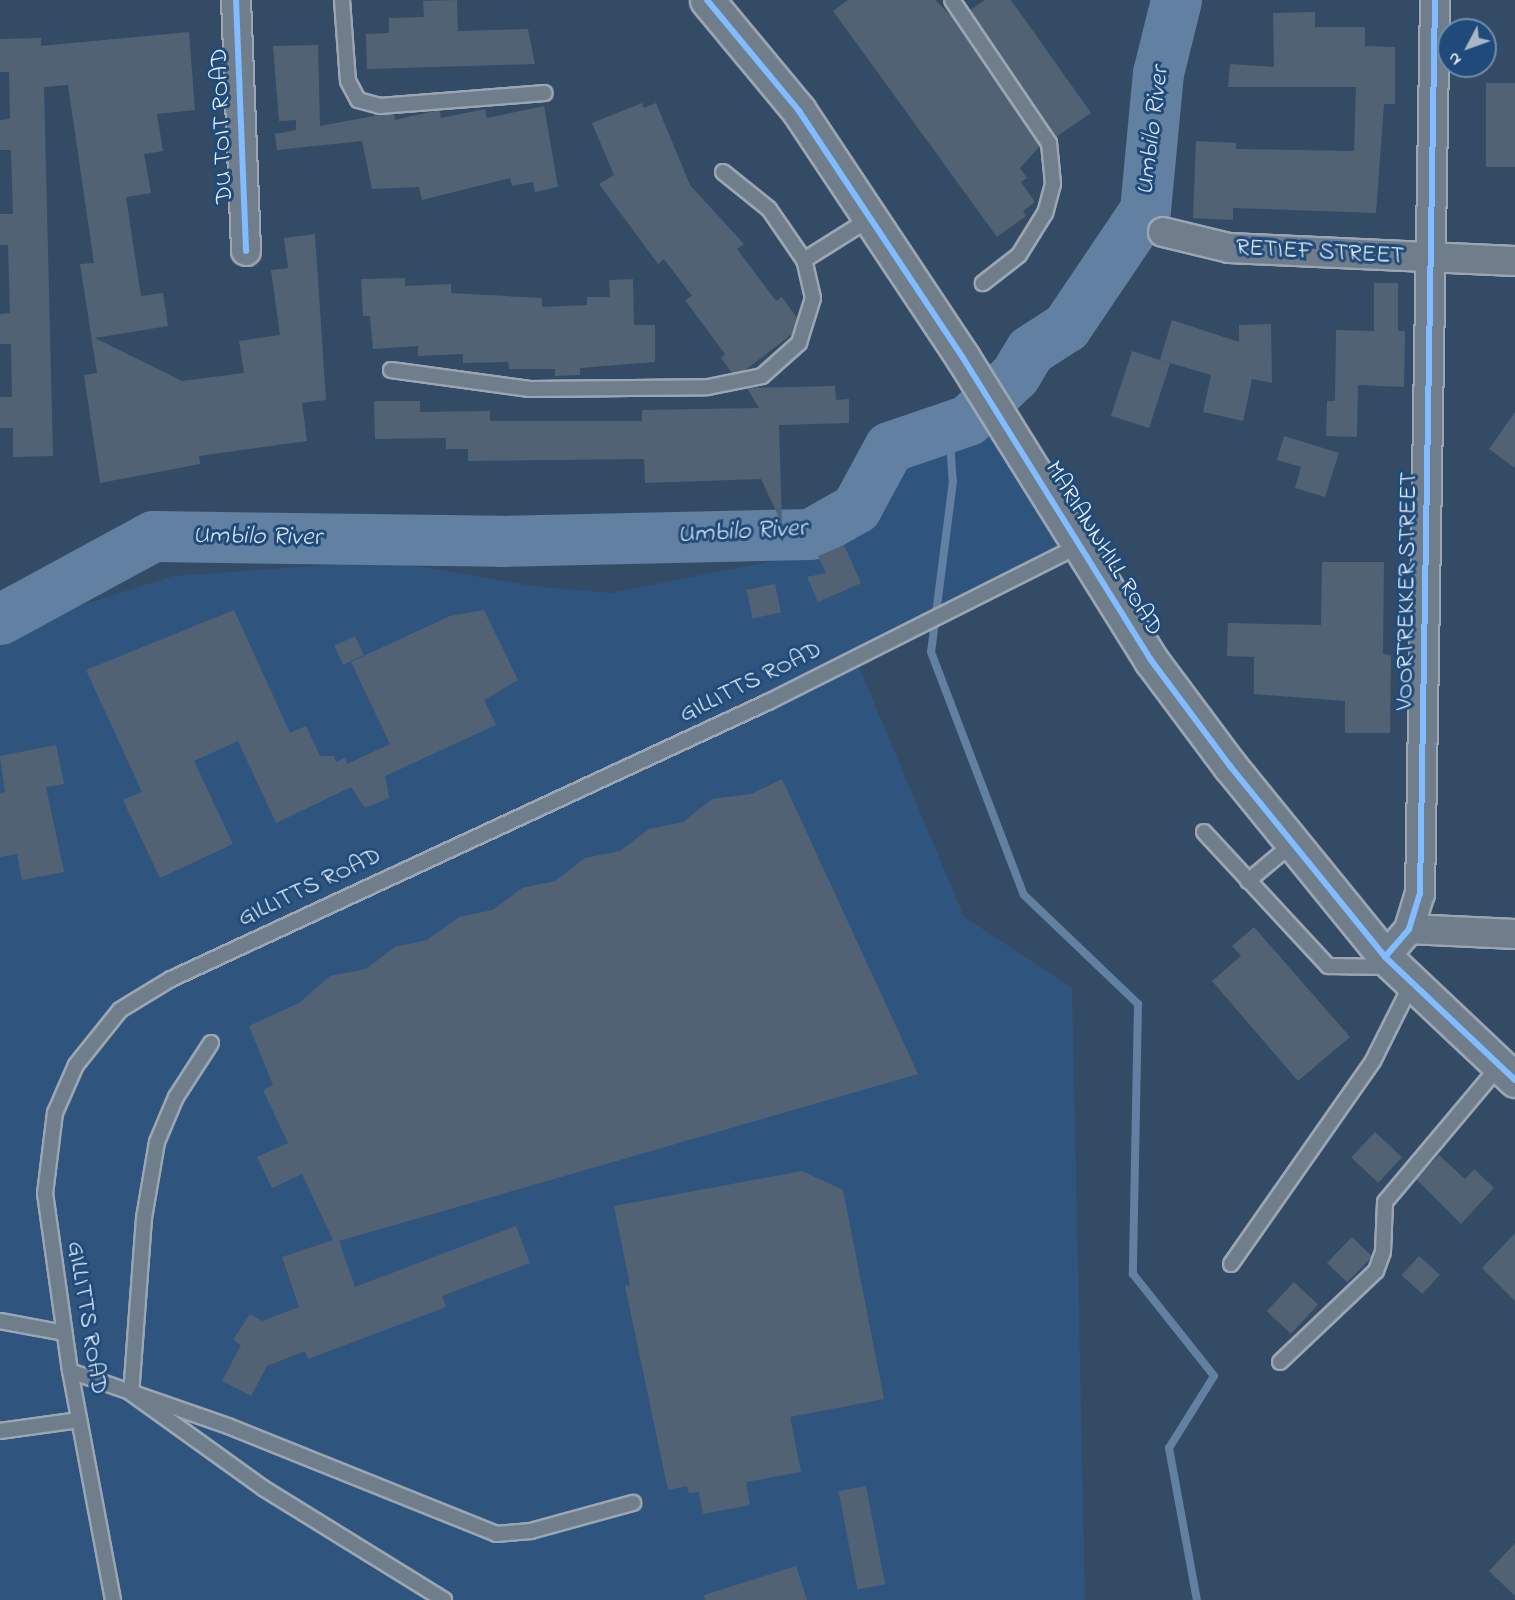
<!DOCTYPE html>
<style>
body{margin:0}
#map{position:relative;width:1515px;height:1600px;overflow:hidden;background:#344b65;font-family:"Indie Flower",sans-serif}
div>[style]{position:absolute}
[style*='--x']{left:calc(var(--x)*1px);top:calc(var(--y)*1px);width:calc(var(--w)*1px);rotate:calc(var(--a)*1deg)}
.built>*{inset:0;background:#2f557f}
.stream>*{height:8px;margin:-4px;padding:0 4px;transform-origin:4px;border-radius:4px;background:#6280a1}
.river>*{height:51px;margin:-25.5px;padding:0 25.5px;transform-origin:25.5px;border-radius:25.5px;background:#6280a1}
.building>*{inset:0;background:#516275;transform-origin:0 0}
.roads{filter:drop-shadow(2px 0 #9aa6b3) drop-shadow(-2px 0 #9aa6b3) drop-shadow(0 2px #9aa6b3) drop-shadow(0 -2px #9aa6b3)}
.lane>*{height:14px;margin:-7px;padding:0 7px;transform-origin:7px;border-radius:7px;background:#707e8c}
.street>*{height:28px;margin:-14px;padding:0 14px;transform-origin:14px;border-radius:14px;background:#707e8c}
.secondary>*{height:33px;margin:-16.5px;padding:0 16.5px;transform-origin:16.5px;border-radius:16.5px;background:#707e8c}
.cycleway>*{height:6px;margin:-3px;padding:0 3px;transform-origin:3px;border-radius:3px;background:#80bcff}
span{translate:-50% -50%;white-space:nowrap;text-align:center;line-height:1.15;-webkit-text-stroke:6px #1f4a7a;paint-order:stroke}
.street-label{font-size:24px;color:#e8f1f8}
.water-label{font-size:26px;color:#d4e1ec;font-style:italic}
.north{position:absolute;left:1437px;top:18px;width:60px;height:60px;box-sizing:border-box;background:#1f4a7a;border:2px solid #6f8dac;border-radius:50%;rotate:229deg;font-size:16px;font-weight:700;line-height:24px;text-align:center;color:#e8f1f8}
.north::after{content:'';display:block;margin:auto;width:21px;height:27px;background:#a9b7c5;clip-path:polygon(50% 0,100% 100%,50% 72%,0 100%)}
</style>
<div id="map">
<div class="built">
<div style="clip-path:polygon(993px 408px,1076px 545px,854px 655px,964px 917px,1072px 988px,1085px 1600px,0 1600px,0 641px,25px 623px,173px 576px,388px 561px,532px 586px,611px 593px,818px 552px,874px 522px,912px 459px)"></div>
</div>
<div class="stream">
<div style="--x:968;--y:420;--w:28;--a:129"></div>
<div style="--x:950;--y:442;--w:39;--a:86"></div>
<div style="--x:953;--y:481;--w:172;--a:97.3"></div>
<div style="--x:931;--y:652;--w:260;--a:69.1"></div>
<div style="--x:1024;--y:895;--w:158;--a:43.7"></div>
<div style="--x:1138;--y:1004;--w:270;--a:91.1"></div>
<div style="--x:1133;--y:1274;--w:130;--a:51.5"></div>
<div style="--x:1214;--y:1376;--w:85;--a:122"></div>
<div style="--x:1169;--y:1448;--w:155;--a:79.6"></div>
</div>
<div class="river">
<div style="--x:0;--y:619;--w:174;--a:-28.5"></div>
<div style="--x:153;--y:536;--w:348;--a:0.8"></div>
<div style="--x:501;--y:541;--w:309;--a:-1.3"></div>
<div style="--x:810;--y:534;--w:53;--a:-29.5"></div>
<div style="--x:856;--y:508;--w:69;--a:-61.6"></div>
<div style="--x:889;--y:447;--w:83;--a:-18.9"></div>
<div style="--x:968;--y:420;--w:65;--a:-43.8"></div>
<div style="--x:1015;--y:375;--w:29;--a:-59"></div>
<div style="--x:1030;--y:350;--w:43;--a:-32.6"></div>
<div style="--x:1066;--y:327;--w:141;--a:-56"></div>
<div style="--x:1145;--y:210;--w:138;--a:-84.6"></div>
<div style="--x:1158;--y:73;--w:75;--a:-76.1"></div>
</div>
<div class="building">
<div style="clip-path:polygon(457px 0,458px 31px,528px 29px,535px 64px,367px 69px,366px 34px,389px 33px,389px 18px,424px 17px,423px 1px)"></div>
<div style="clip-path:polygon(848px 0,935px 0,955px 20px,1040px 146px,1020px 168px,1027px 178px,1021px 182px,1035px 202px,1023px 211px,1026px 216px,997px 237px,833px 11px)"></div>
<div style="clip-path:polygon(985px 0,1011px 0,1091px 113px,1056px 137px,970px 10px)"></div>
<div style="clip-path:polygon(1315px 12px,1315px 27px,1365px 27px,1365px 46px,1395px 47px,1395px 104px,1384px 104px,1376px 213px,1233px 208px,1233px 220px,1193px 218px,1196px 141px,1236px 143px,1236px 149px,1354px 151px,1356px 87px,1228px 87px,1230px 64px,1274px 67px,1273px 13px)"></div>
<div style="clip-path:polygon(189px 32px,195px 110px,157px 114px,163px 151px,144px 154px,151px 193px,126px 197px,141px 296px,163px 293px,168px 326px,95px 338px,182px 381px,244px 373px,239px 341px,280px 335px,271px 270px,288px 268px,284px 238px,315px 234px,326px 400px,302px 403px,307px 441px,199px 456px,200px 464px,100px 483px,84px 375px,97px 373px,80px 264px,94px 263px,68px 85px,44px 87px,53px 456px,13px 457px,13px 428px,0 428px,0 397px,12px 397px,11px 344px,0 344px,0 314px,10px 313px,8px 245px,0 245px,0 214px,13px 214px,11px 150px,0 150px,0 120px,10px 119px,9px 72px,0 72px,0 39px,41px 38px,41px 46px)"></div>
<div style="clip-path:polygon(318px 45px,320px 126px,379px 115px,394px 114px,395px 120px,439px 110px,441px 118px,485px 109px,487px 118px,544px 106px,558px 187px,535px 192px,533px 182px,512px 186px,510px 178px,422px 200px,419px 187px,372px 189px,362px 141px,277px 150px,275px 134px,296px 130px,296px 120px,279px 121px,273px 46px)"></div>
<div style="left:1486px;top:83px;width:29px;height:84px"></div>
<div style="clip-path:polygon(642px 103px,644px 108px,656px 103px,690px 185px,744px 244px,737px 249px,776px 301px,782px 297px,797px 318px,792px 334px,744px 371px,732px 373px,721px 358px,725px 354px,685px 300px,692px 296px,664px 259px,658px 264px,599px 184px,614px 175px,592px 123px)"></div>
<div style="clip-path:polygon(405px 278px,405px 286px,451px 284px,451px 293px,542px 298px,542px 307px,587px 305px,587px 297px,610px 297px,609px 280px,633px 279px,634px 325px,655px 325px,655px 362px,580px 368px,580px 375px,555px 376px,555px 369px,509px 369px,508px 362px,463px 363px,463px 354px,418px 356px,418px 346px,373px 349px,370px 316px,363px 316px,361px 279px)"></div>
<div style="clip-path:polygon(1374px 283px,1398px 283px,1398px 331px,1405px 331px,1404px 387px,1358px 385px,1357px 437px,1326px 436px,1327px 401px,1335px 401px,1336px 330px,1374px 331px)"></div>
<div style="clip-path:polygon(1172px 320px,1239px 342px,1239px 325px,1271px 324px,1272px 383px,1252px 379px,1243px 421px,1203px 412px,1211px 375px,1160px 360px)"></div>
<div style="left:1132px;top:351px;width:40px;height:68px;rotate:18deg"></div>
<div style="clip-path:polygon(835px 386px,836px 400px,849px 399px,849px 423px,779px 425px,782px 524px,761px 479px,645px 483px,644px 459px,468px 461px,468px 449px,446px 449px,446px 438px,375px 439px,374px 401px,420px 401px,420px 412px,490px 411px,490px 421px,642px 421px,642px 410px,759px 408px,747px 388px)"></div>
<div style="clip-path:polygon(1515px 412px,1515px 468px,1489px 449px)"></div>
<div style="clip-path:polygon(1284px 436px,1339px 453px,1325px 497px,1295px 488px,1301px 467px,1277px 460px)"></div>
<div style="clip-path:polygon(844px 545px,861px 583px,818px 602px,807px 577px,826px 573px,818px 556px)"></div>
<div style="clip-path:polygon(1322px 562px,1384px 562px,1383px 654px,1391px 655px,1390px 733px,1345px 733px,1345px 701px,1254px 694px,1254px 657px,1227px 656px,1228px 623px,1321px 625px)"></div>
<div style="left:775px;top:584px;width:29px;height:29px;rotate:78deg"></div>
<div style="clip-path:polygon(234px 610px,290px 733px,306px 726px,320px 756px,334px 756px,336px 762px,345px 758px,347px 764px,390px 744px,351px 662px,450px 616px,484px 610px,518px 680px,484px 700px,496px 725px,385px 776px,389px 798px,365px 808px,351px 787px,276px 823px,238px 741px,194px 761px,233px 844px,160px 878px,123px 800px,142px 792px,86px 670px)"></div>
<div style="left:355px;top:636px;width:21px;height:23px;rotate:65deg"></div>
<div style="clip-path:polygon(56px 745px,64px 784px,46px 787px,64px 872px,22px 880px,17px 854px,0 857px,0 793px,5px 792px,0 756px)"></div>
<div style="clip-path:polygon(782px 779px,918px 1074px,339px 1241px,355px 1287px,516px 1226px,530px 1263px,442px 1296px,446px 1307px,308px 1359px,305px 1351px,267px 1366px,251px 1396px,222px 1381px,241px 1345px,233px 1340px,250px 1314px,262px 1321px,299px 1307px,282px 1257px,333px 1240px,302px 1174px,272px 1188px,257px 1157px,288px 1143px,263px 1090px,273px 1085px,249px 1026px,299px 1003px,330px 976px,366px 969px,395px 947px,427px 940px,459px 917px,493px 910px,522px 888px,555px 881px,585px 858px,620px 851px,649px 829px,683px 822px,712px 799px,751px 794px)"></div>
<div style="clip-path:polygon(1254px 927px,1350px 1037px,1298px 1081px,1212px 981px,1241px 956px,1232px 946px)"></div>
<div style="left:1375px;top:1132px;width:37px;height:35px;rotate:43deg"></div>
<div style="clip-path:polygon(1439px 1155px,1465px 1179px,1474px 1169px,1494px 1188px,1461px 1224px,1416px 1179px)"></div>
<div style="clip-path:polygon(802px 1171px,843px 1190px,884px 1399px,790px 1417px,801px 1472px,746px 1482px,750px 1505px,703px 1514px,699px 1492px,689px 1493px,687px 1486px,668px 1490px,625px 1286px,630px 1285px,614px 1206px)"></div>
<div style="clip-path:polygon(1515px 1233px,1515px 1301px,1482px 1268px)"></div>
<div style="left:1352px;top:1237px;width:28px;height:36px;rotate:44deg"></div>
<div style="left:1419px;top:1256px;width:28px;height:26px;rotate:42deg"></div>
<div style="left:1294px;top:1282px;width:33px;height:40px;rotate:43deg"></div>
<div style="left:866px;top:1486px;width:100px;height:28px;rotate:79deg"></div>
<div style="clip-path:polygon(1515px 1543px,1515px 1596px,1489px 1571px)"></div>
<div style="clip-path:polygon(796px 1566px,807px 1600px,705px 1600px,704px 1595px)"></div>
</div>
<div class="roads">
<div class="lane">
<div style="--x:342;--y:0;--w:81;--a:85.8"></div>
<div style="--x:348;--y:81;--w:21;--a:62"></div>
<div style="--x:358;--y:100;--w:23;--a:15"></div>
<div style="--x:380;--y:106;--w:165;--a:-4.5"></div>
<div style="--x:952;--y:0;--w:173;--a:55.9"></div>
<div style="--x:1049;--y:143;--w:41;--a:84.4"></div>
<div style="--x:1053;--y:184;--w:30;--a:105"></div>
<div style="--x:1045;--y:213;--w:49;--a:121.8"></div>
<div style="--x:1019;--y:255;--w:46;--a:142.1"></div>
<div style="--x:804;--y:260;--w:79;--a:-32.1"></div>
<div style="--x:391;--y:370;--w:140;--a:7.8"></div>
<div style="--x:530;--y:389;--w:178;--a:-0.6"></div>
<div style="--x:708;--y:387;--w:55;--a:-11.5"></div>
<div style="--x:762;--y:376;--w:50;--a:-41.7"></div>
<div style="--x:799;--y:343;--w:47;--a:-72.7"></div>
<div style="--x:813;--y:298;--w:39;--a:-103"></div>
<div style="--x:804;--y:260;--w:62;--a:-124.5"></div>
<div style="--x:769;--y:209;--w:59;--a:-141.2"></div>
<div style="--x:1204;--y:832;--w:183;--a:47.2"></div>
<div style="--x:1328;--y:966;--w:62;--a:0.9"></div>
<div style="--x:1248;--y:881;--w:57;--a:-40.1"></div>
<div style="--x:211;--y:1043;--w:64;--a:122.9"></div>
<div style="--x:176;--y:1097;--w:49;--a:112.9"></div>
<div style="--x:157;--y:1142;--w:77;--a:99.7"></div>
<div style="--x:144;--y:1218;--w:175;--a:94.2"></div>
<div style="--x:131;--y:1393;--w:163;--a:35.7"></div>
<div style="--x:263;--y:1488;--w:213;--a:31.7"></div>
<div style="--x:1231;--y:1264;--w:248;--a:-55"></div>
<div style="--x:1373;--y:1061;--w:87;--a:-63.4"></div>
<div style="--x:0;--y:1321;--w:65;--a:10.6"></div>
<div style="--x:1280;--y:1362;--w:132;--a:-43.5"></div>
<div style="--x:1376;--y:1271;--w:20;--a:-70"></div>
<div style="--x:1383;--y:1252;--w:50;--a:-87.7"></div>
<div style="--x:1385;--y:1202;--w:179;--a:-50"></div>
<div style="--x:70;--y:1371;--w:167;--a:19.2"></div>
<div style="--x:228;--y:1426;--w:289;--a:21.9"></div>
<div style="--x:496;--y:1534;--w:35;--a:-5"></div>
<div style="--x:531;--y:1531;--w:106;--a:-15.4"></div>
<div style="--x:0;--y:1431;--w:80;--a:-7.9"></div>
<div style="--x:113;--y:1600;--w:233;--a:-100.6"></div>
<div style="--x:70;--y:1371;--w:179;--a:-98"></div>
<div style="--x:45;--y:1194;--w:82;--a:-83"></div>
<div style="--x:55;--y:1113;--w:52;--a:-66.4"></div>
<div style="--x:76;--y:1065;--w:70;--a:-51.3"></div>
<div style="--x:120;--y:1010;--w:60;--a:-31.3"></div>
<div style="--x:171;--y:979;--w:658;--a:-24.89"></div>
<div style="--x:768;--y:702;--w:347;--a:-26.7"></div>
</div>
<div class="street">
<div style="--x:236;--y:0;--w:251;--a:87.7"></div>
<div style="--x:1163;--y:232;--w:68;--a:13.6"></div>
<div style="--x:1229;--y:248;--w:286;--a:2.6"></div>
<div style="--x:1409;--y:929;--w:106;--a:2.7"></div>
<div style="--x:1385;--y:957;--w:37;--a:-49"></div>
<div style="--x:1409;--y:929;--w:37;--a:-73"></div>
<div style="--x:1420;--y:894;--w:894;--a:-89.04"></div>
</div>
<div class="secondary">
<div style="--x:707;--y:0;--w:144;--a:50.3"></div>
<div style="--x:799;--y:111;--w:296;--a:56.4"></div>
<div style="--x:963;--y:358;--w:356;--a:58.1"></div>
<div style="--x:1151;--y:660;--w:132;--a:53.3"></div>
<div style="--x:1230;--y:766;--w:246;--a:50.9"></div>
<div style="--x:1385;--y:957;--w:179;--a:43.4"></div>
</div>
</div>
<div class="cycleway">
<div style="--x:236;--y:0;--w:251;--a:87.7"></div>
<div style="--x:707;--y:0;--w:144;--a:50.3"></div>
<div style="--x:799;--y:111;--w:296;--a:56.4"></div>
<div style="--x:963;--y:358;--w:356;--a:58.1"></div>
<div style="--x:1151;--y:660;--w:132;--a:53.3"></div>
<div style="--x:1230;--y:766;--w:246;--a:50.9"></div>
<div style="--x:1385;--y:957;--w:179;--a:43.4"></div>
<div style="--x:1385;--y:957;--w:37;--a:-49"></div>
<div style="--x:1409;--y:929;--w:37;--a:-73"></div>
<div style="--x:1420;--y:894;--w:894;--a:-89.04"></div>
</div>
<div class="street-label">
<span style="left:223px;top:126px;rotate:-92deg">DU TOIT ROAD</span>
<span style="left:1320px;top:253px;rotate:3deg">RETIEF STREET</span>
<span style="left:1103px;top:549px;rotate:58deg">MARIANNHILL ROAD</span>
<span style="left:1408px;top:591px;rotate:-89deg">VOORTREKKER STREET</span>
<span style="left:751px;top:683px;rotate:-26deg">GILLITTS ROAD</span>
<span style="left:310px;top:888px;rotate:-25deg">GILLITTS ROAD</span>
<span style="left:86px;top:1318px;rotate:81deg">GILLITTS ROAD</span>
</div>
<div class="water-label">
<span style="left:1154px;top:131px;rotate:-83deg">Umbilo River</span>
<span style="left:742px;top:533px;rotate:-3deg">Umbilo River</span>
<span style="left:257px;top:538px;rotate:1deg">Umbilo River</span>
</div>
<div class="north">N</div>
</div>
